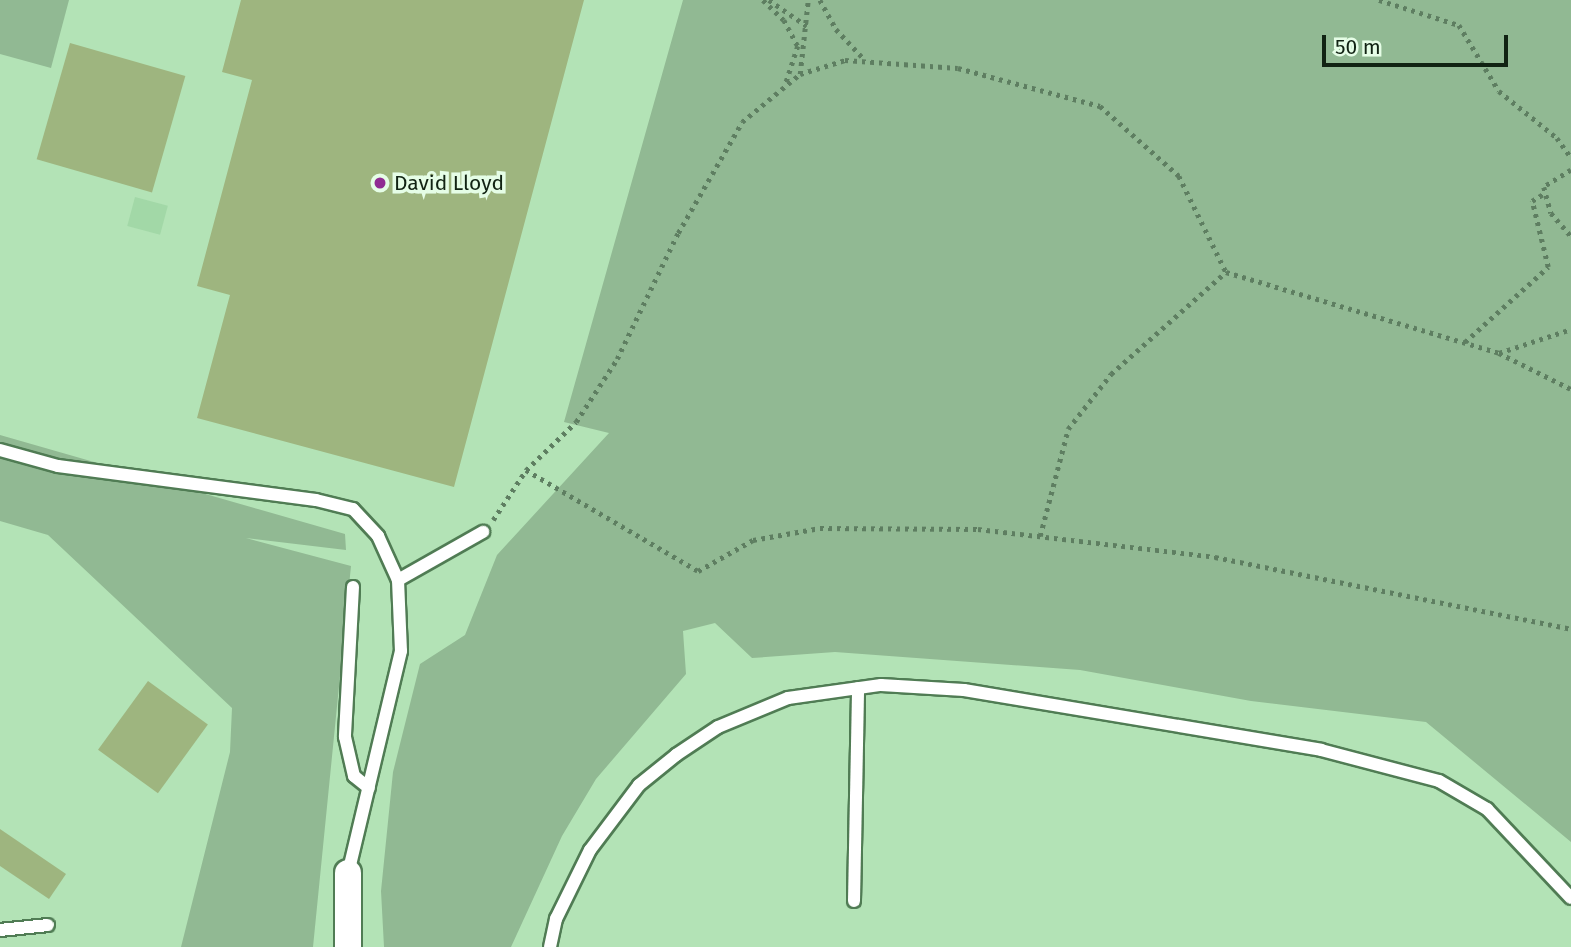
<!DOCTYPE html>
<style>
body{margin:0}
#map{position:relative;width:1571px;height:947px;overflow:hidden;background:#b3e3b6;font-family:"Fira Sans",sans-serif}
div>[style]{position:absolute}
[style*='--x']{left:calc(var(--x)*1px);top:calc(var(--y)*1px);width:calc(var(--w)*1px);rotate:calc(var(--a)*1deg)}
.built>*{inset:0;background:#a2d8a7;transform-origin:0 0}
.green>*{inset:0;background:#91b993}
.building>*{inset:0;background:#9eb57f;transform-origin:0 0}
.path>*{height:4.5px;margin-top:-2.25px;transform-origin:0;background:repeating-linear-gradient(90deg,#5e7e61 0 3.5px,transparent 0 8.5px)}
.roads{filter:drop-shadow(2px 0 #507c54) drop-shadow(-2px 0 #507c54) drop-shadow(0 2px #507c54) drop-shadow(0 -2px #507c54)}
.lane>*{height:12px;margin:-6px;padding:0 6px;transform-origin:6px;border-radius:6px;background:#fff}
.street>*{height:26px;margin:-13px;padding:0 13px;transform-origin:13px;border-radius:13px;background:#fff}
.dots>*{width:19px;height:19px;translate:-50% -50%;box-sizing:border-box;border:4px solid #e5fde6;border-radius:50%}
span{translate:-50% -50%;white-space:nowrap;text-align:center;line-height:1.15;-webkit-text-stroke:7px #e5fde6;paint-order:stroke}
.poi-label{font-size:21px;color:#112313}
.left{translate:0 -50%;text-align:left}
.scale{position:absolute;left:1322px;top:35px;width:186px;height:32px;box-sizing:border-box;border:4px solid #112313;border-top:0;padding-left:9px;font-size:21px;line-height:24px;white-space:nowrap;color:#112313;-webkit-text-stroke:5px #e5fde6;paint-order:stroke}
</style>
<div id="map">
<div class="built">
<div style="left:135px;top:197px;width:34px;height:30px;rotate:15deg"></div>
</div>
<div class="green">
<div style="clip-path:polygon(0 0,69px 0,51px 68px,0 54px)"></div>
<div style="clip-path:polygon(683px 0,1571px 0,1571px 842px,1426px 722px,1251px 701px,1080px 670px,835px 652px,752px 658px,715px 623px,683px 631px,686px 674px,596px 779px,562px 836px,511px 947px,384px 947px,381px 891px,393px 772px,420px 664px,465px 635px,497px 555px,609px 433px,564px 422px)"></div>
<div style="clip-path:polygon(0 435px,345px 534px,346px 550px,246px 538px,351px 566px,313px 947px,181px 947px,230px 752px,232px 708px,48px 535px,0 521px)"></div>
</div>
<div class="building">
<div style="clip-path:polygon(241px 0,584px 0,454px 487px,197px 418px,230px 295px,197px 286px,252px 80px,222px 72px)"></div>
<div style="left:70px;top:43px;width:120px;height:121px;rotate:16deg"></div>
<div style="left:148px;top:681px;width:74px;height:85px;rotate:36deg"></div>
<div style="clip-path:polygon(0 829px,66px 874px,49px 899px,0 866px)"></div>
</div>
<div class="path">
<div style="--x:763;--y:0;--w:29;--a:44"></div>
<div style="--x:784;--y:20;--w:30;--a:62"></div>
<div style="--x:798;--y:46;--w:42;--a:108"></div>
<div style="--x:769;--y:0;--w:46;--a:34.4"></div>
<div style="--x:820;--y:0;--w:33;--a:61"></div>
<div style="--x:836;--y:29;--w:42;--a:46.9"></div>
<div style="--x:1379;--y:0;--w:84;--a:17.4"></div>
<div style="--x:1459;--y:25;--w:77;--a:58.8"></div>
<div style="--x:1499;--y:91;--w:75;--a:39"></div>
<div style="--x:1557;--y:138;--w:24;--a:54"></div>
<div style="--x:800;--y:74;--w:74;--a:-83.8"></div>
<div style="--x:1571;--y:170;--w:32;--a:148"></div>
<div style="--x:1544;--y:187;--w:27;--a:75"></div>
<div style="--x:1551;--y:213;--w:30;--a:49"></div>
<div style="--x:1465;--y:342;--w:112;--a:-42.1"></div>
<div style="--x:1548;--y:267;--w:68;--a:-103.6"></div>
<div style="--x:1532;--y:201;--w:15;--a:-32"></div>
<div style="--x:1499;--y:353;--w:76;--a:-18.4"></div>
<div style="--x:526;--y:470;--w:199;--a:30.4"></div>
<div style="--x:698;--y:571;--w:63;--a:-29.4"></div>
<div style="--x:753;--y:540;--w:68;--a:-10.2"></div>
<div style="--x:820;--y:528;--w:158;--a:0.4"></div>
<div style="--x:978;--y:529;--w:239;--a:6.7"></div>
<div style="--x:1215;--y:557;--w:363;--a:11.4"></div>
<div style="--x:493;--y:520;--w:60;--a:-56.6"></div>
<div style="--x:526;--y:470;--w:69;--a:-43.8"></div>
<div style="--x:576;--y:422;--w:75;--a:-56.9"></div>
<div style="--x:617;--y:359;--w:140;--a:-64.2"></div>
<div style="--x:678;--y:233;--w:128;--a:-60"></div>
<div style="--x:742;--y:122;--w:75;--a:-39.6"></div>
<div style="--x:800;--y:74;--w:47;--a:-17.3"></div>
<div style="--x:845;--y:60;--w:113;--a:4"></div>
<div style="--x:958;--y:68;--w:147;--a:15"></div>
<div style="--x:1100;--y:106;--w:106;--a:41.5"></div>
<div style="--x:1179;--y:176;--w:107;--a:63.9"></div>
<div style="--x:1226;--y:272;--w:285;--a:16.5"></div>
<div style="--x:1499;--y:353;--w:80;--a:26.6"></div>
<div style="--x:1040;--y:536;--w:111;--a:-75.3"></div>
<div style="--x:1068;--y:429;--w:70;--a:-52"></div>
<div style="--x:1111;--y:374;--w:154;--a:-41.6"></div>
</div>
<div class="roads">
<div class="lane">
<div style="--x:0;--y:450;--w:60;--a:15.4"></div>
<div style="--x:58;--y:466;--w:260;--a:7.5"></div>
<div style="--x:316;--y:500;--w:38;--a:14"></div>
<div style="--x:353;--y:509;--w:37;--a:47"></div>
<div style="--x:378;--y:536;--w:48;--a:65.6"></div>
<div style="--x:398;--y:580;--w:71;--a:87.6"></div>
<div style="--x:401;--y:651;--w:228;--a:103.4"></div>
<div style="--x:398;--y:580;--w:98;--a:-29.5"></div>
<div style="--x:353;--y:587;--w:150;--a:93.1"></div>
<div style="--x:345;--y:737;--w:40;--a:77"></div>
<div style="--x:354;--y:776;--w:19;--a:39"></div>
<div style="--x:854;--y:901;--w:213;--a:-88.9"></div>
<div style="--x:0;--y:930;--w:48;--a:-5.9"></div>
<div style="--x:550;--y:947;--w:29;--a:-78"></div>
<div style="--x:556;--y:919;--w:77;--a:-63.8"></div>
<div style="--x:590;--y:850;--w:81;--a:-53"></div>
<div style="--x:639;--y:785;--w:48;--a:-39"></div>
<div style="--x:676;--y:755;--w:50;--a:-33.7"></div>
<div style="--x:718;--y:727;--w:76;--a:-22.5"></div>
<div style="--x:788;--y:698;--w:94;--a:-8"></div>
<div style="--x:881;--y:685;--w:83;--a:3.4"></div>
<div style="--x:964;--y:690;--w:362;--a:9.5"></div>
<div style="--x:1321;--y:750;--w:122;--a:14.7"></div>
<div style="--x:1439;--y:781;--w:56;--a:30.3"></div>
<div style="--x:1487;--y:809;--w:122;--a:46.7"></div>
</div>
<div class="street">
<div style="--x:348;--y:873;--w:74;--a:90"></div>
</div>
</div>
<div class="dots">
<div style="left:380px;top:183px;background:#902c93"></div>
</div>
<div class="poi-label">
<span class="left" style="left:394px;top:183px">David Lloyd</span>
</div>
<div class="scale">50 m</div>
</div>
